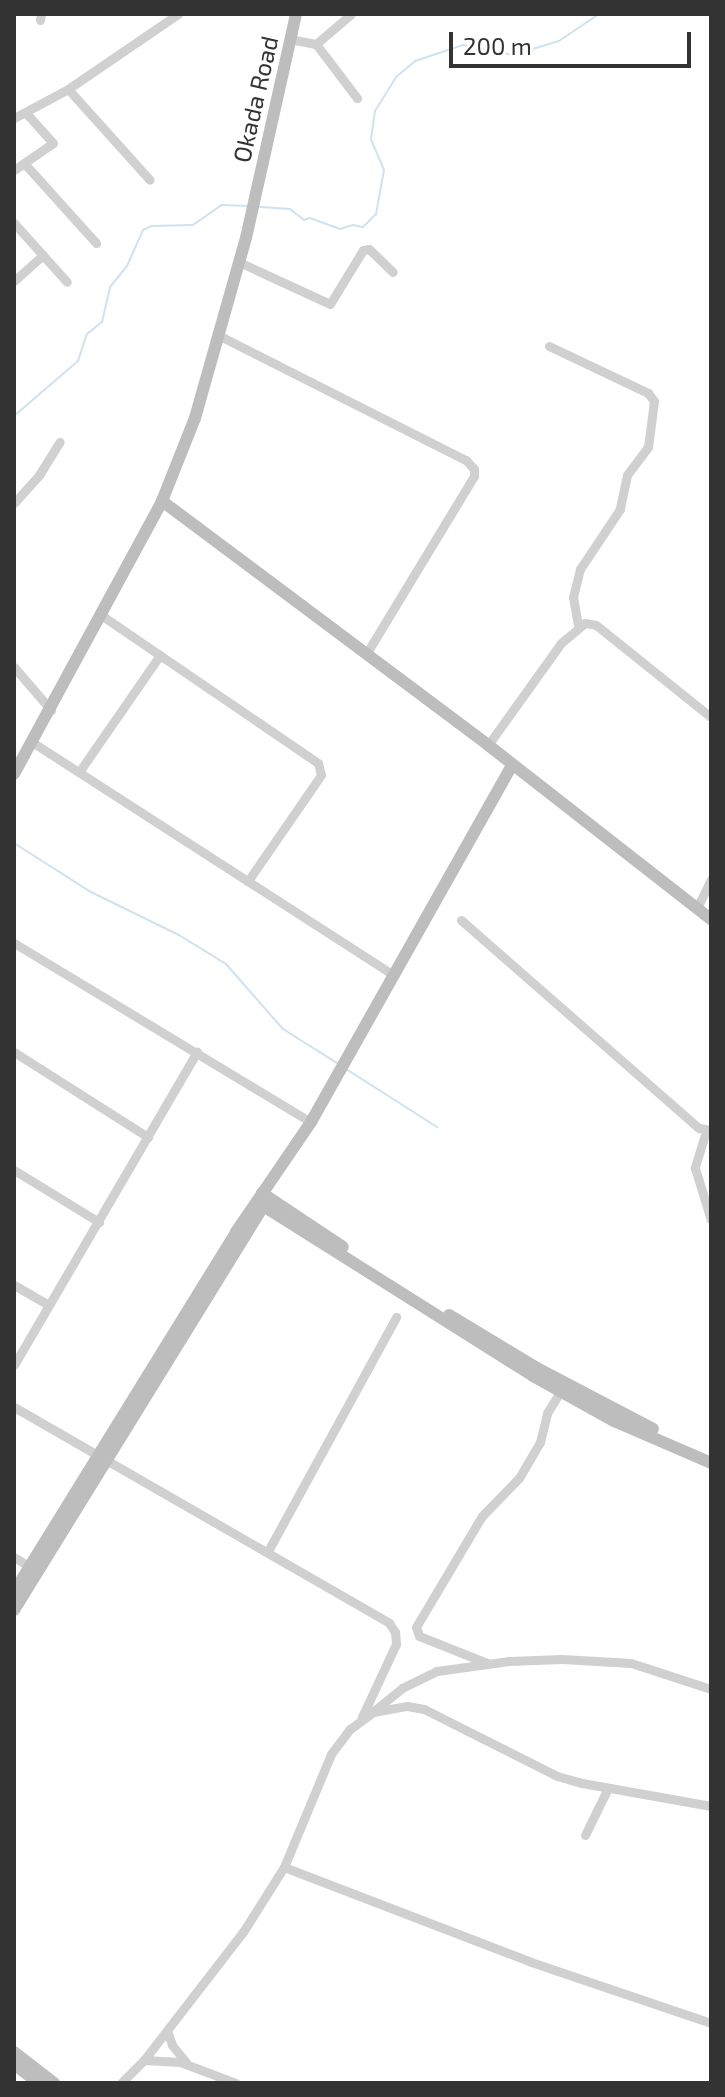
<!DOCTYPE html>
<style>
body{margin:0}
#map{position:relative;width:725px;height:2097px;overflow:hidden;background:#fff;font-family:"Exo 2",sans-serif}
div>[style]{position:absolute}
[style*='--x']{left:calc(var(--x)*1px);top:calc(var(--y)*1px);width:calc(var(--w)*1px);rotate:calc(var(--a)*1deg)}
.stream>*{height:2px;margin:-1px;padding:0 1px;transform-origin:1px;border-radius:1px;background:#cfe2ee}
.street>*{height:9px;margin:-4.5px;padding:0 4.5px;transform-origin:4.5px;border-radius:4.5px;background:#d0d0d0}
.secondary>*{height:12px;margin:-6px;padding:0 6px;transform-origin:6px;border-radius:6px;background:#bdbdbd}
span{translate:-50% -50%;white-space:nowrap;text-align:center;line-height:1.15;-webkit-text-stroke:8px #fff;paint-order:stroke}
.street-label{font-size:24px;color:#333}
.frame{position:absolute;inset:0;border:16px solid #333;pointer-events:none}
.scale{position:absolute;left:449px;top:32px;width:242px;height:36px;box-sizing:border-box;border:4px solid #333;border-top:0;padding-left:10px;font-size:24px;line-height:28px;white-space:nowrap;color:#333;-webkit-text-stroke:6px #fff;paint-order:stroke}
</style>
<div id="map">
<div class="stream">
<div style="--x:260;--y:207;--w:30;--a:4"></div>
<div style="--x:290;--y:209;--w:18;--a:38"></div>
<div style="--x:304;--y:220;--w:6;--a:-18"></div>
<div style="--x:310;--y:218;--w:32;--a:20"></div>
<div style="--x:340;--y:229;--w:14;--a:-17"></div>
<div style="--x:353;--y:225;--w:10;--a:11"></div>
<div style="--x:363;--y:227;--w:18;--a:-45"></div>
<div style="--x:376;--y:214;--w:45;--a:-79.7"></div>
<div style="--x:384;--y:170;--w:34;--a:-113"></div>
<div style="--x:371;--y:139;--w:28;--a:-82"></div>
<div style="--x:375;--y:111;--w:40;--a:-58"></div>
<div style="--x:396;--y:77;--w:25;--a:-40"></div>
<div style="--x:415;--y:61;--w:51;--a:-18.4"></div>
<div style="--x:463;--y:45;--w:51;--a:11.3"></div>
<div style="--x:513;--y:55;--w:48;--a:-16.9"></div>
<div style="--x:559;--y:41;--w:48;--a:-34"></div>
<div style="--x:14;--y:416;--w:84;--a:-40.7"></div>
<div style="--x:78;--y:361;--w:28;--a:-72"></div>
<div style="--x:87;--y:334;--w:19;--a:-39"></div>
<div style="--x:102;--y:322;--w:36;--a:-77"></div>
<div style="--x:110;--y:287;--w:27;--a:-51"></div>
<div style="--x:127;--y:266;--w:39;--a:-66"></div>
<div style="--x:143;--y:230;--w:10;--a:-24"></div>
<div style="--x:152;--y:226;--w:41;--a:-1.4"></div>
<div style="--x:193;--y:225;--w:35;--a:-35"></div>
<div style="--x:222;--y:205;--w:27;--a:2"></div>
<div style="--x:14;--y:843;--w:89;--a:32.6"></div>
<div style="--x:89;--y:891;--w:100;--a:26.1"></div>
<div style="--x:179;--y:935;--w:55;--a:31.7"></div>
<div style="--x:226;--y:964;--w:86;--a:48.8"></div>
<div style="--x:283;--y:1029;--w:64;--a:32.2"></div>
<div style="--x:346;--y:1069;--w:108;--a:32.5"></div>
</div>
<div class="street">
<div style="--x:40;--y:20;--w:6;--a:-81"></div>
<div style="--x:290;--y:39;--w:26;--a:11"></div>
<div style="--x:316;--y:44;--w:46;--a:-40.6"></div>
<div style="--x:316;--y:44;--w:68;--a:52.8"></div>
<div style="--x:68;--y:89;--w:122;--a:48"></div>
<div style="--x:14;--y:118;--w:61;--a:-28.2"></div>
<div style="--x:68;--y:89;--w:133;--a:-34.3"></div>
<div style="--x:24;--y:163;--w:108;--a:48"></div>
<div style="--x:14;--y:170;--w:47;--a:-34.7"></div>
<div style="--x:53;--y:143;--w:40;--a:-132"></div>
<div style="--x:14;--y:223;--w:79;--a:48.1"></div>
<div style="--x:239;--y:262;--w:100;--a:24.8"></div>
<div style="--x:330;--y:304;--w:63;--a:-58.6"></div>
<div style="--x:363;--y:250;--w:6;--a:-9"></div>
<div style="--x:369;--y:249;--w:33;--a:44"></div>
<div style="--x:14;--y:281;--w:39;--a:-42"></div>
<div style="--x:220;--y:336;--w:275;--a:26.8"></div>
<div style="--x:466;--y:460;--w:12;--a:48"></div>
<div style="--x:474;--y:469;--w:7;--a:90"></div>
<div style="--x:474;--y:476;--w:208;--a:121.2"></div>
<div style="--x:549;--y:346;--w:110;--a:25.4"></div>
<div style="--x:648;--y:393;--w:10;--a:53"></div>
<div style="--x:654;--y:401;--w:46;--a:97.4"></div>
<div style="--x:648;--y:447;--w:35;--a:127"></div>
<div style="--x:627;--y:475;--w:35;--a:102"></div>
<div style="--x:620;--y:509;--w:72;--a:123.7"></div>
<div style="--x:580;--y:569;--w:29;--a:104"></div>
<div style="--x:573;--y:597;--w:28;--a:80"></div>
<div style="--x:14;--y:503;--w:38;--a:-48"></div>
<div style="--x:39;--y:475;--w:39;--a:-58"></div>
<div style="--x:101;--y:615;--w:263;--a:34.3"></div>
<div style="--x:318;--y:763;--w:12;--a:76"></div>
<div style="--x:321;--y:775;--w:129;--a:124.6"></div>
<div style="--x:14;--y:667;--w:57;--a:49.3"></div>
<div style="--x:32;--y:742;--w:431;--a:32.8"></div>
<div style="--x:488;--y:745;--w:125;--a:-54.4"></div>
<div style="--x:561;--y:643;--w:31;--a:-40"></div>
<div style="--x:585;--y:623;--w:11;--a:10"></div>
<div style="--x:596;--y:625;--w:147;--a:38.7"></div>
<div style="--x:79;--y:772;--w:142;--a:-55.3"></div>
<div style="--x:697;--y:908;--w:32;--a:-64"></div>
<div style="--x:461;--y:920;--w:316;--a:41.2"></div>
<div style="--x:699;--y:1128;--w:12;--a:9"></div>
<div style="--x:14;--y:943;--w:347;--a:31.1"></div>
<div style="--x:14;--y:1052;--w:159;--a:32.4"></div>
<div style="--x:706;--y:1131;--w:39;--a:107"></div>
<div style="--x:695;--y:1168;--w:54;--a:72.9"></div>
<div style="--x:14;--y:1170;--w:100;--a:31.5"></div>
<div style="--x:14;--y:1285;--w:39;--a:30"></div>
<div style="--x:14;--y:1365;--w:363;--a:-59.7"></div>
<div style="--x:14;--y:1407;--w:433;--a:29.9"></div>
<div style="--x:389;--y:1623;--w:11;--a:56"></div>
<div style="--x:395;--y:1632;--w:12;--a:85"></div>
<div style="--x:396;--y:1644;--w:81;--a:115"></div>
<div style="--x:268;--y:1551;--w:267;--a:-61.3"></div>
<div style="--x:14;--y:1557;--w:19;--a:32"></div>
<div style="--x:487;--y:1663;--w:73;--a:-158.3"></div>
<div style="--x:419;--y:1636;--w:9;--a:-108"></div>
<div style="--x:416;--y:1627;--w:129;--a:-59.3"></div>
<div style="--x:482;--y:1516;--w:53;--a:-45.8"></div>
<div style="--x:519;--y:1478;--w:42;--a:-59.7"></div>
<div style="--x:540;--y:1442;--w:30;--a:-76"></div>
<div style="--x:547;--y:1413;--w:26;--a:-58"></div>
<div style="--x:375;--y:1710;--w:35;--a:-39"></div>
<div style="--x:402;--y:1688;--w:39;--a:-26"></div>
<div style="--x:437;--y:1671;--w:73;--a:-7.9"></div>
<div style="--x:509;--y:1661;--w:53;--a:-2.2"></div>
<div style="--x:562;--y:1659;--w:69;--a:3.3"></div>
<div style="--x:631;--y:1663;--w:84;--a:18"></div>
<div style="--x:585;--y:1835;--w:52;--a:-63.9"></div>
<div style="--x:284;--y:1867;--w:265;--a:21"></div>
<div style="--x:531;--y:1962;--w:190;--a:18.7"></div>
<div style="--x:167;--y:2031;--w:15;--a:70"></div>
<div style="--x:172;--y:2045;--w:22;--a:51"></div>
<div style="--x:144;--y:2060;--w:36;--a:3"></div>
<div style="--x:180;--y:2062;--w:60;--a:20.6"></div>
<div style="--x:121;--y:2083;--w:33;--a:-45"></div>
<div style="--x:144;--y:2060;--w:162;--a:-52.3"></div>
<div style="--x:243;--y:1932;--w:77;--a:-57.8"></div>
<div style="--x:284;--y:1867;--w:122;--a:-67.4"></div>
<div style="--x:331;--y:1754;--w:31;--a:-53"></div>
<div style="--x:350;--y:1729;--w:29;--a:-36"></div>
<div style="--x:373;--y:1712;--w:35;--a:-10"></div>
<div style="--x:407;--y:1706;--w:17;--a:10"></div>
<div style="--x:424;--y:1709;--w:149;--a:26.7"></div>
<div style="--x:557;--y:1776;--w:26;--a:16"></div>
<div style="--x:582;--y:1783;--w:131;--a:10.1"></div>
</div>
<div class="secondary">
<div style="--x:162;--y:501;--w:407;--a:36.8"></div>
<div style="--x:488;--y:745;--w:283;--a:38"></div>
<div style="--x:14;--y:774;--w:311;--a:-61.5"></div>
<div style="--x:162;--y:501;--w:89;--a:-68.3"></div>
<div style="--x:195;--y:418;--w:187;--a:-74.2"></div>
<div style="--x:246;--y:238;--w:230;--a:-77.4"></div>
<div style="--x:262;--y:1193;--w:97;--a:33.7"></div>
<div style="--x:257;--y:1202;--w:326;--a:32.2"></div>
<div style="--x:533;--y:1376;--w:93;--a:29.1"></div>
<div style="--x:614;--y:1421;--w:106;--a:23.4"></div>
<div style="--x:449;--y:1315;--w:103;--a:31.1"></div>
<div style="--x:537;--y:1368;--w:131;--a:27.7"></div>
<div style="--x:14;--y:1592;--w:423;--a:-58.3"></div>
<div style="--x:236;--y:1232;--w:133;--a:-55.7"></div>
<div style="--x:311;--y:1122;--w:409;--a:-60.6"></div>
<div style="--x:14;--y:1610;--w:482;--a:-58.3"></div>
<div style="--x:14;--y:2052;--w:51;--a:37.8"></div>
<div style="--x:14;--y:2064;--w:31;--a:38"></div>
</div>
<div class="street-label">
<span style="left:255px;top:99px;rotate:-77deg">Okada Road</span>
</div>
<div class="frame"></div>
<div class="scale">200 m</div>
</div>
